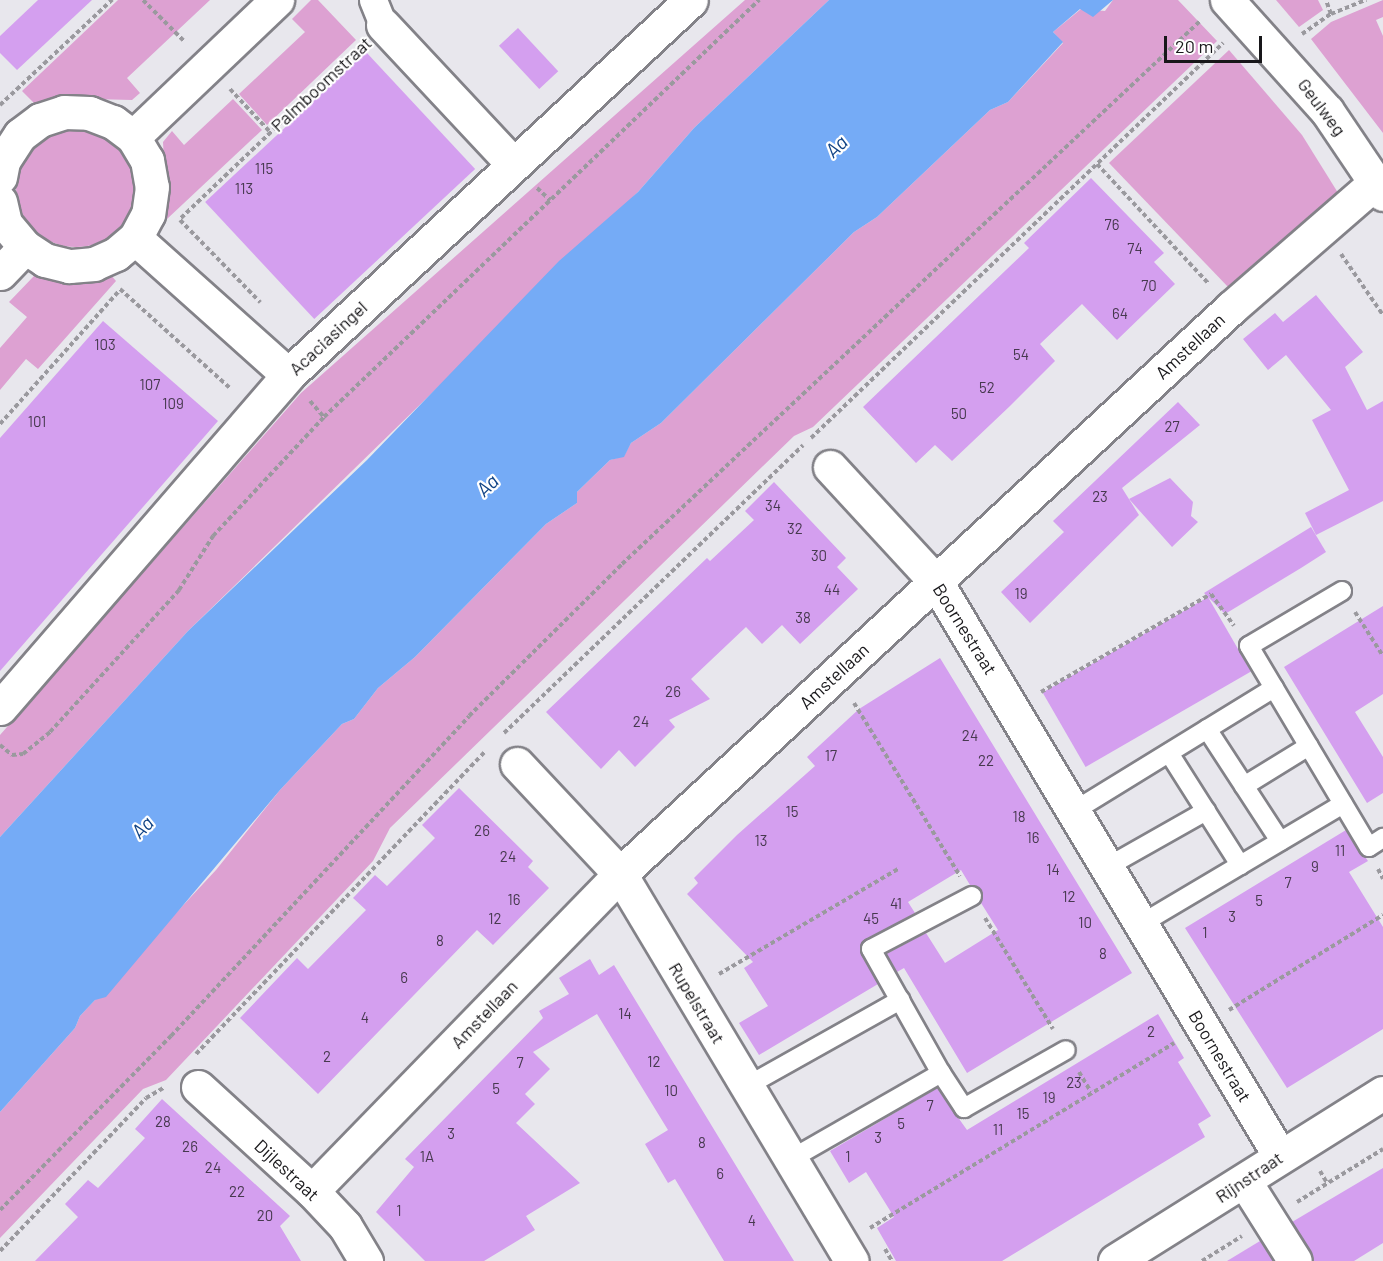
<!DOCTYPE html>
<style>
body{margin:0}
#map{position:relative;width:1383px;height:1261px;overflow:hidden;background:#e8e7ed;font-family:Barlow,sans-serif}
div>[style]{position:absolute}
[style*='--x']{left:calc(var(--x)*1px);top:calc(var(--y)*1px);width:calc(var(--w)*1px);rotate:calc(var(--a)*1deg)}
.green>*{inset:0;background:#dda1d2}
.round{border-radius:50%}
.water>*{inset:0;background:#75abf6}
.building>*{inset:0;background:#d49fef;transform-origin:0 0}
.path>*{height:4px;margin-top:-2px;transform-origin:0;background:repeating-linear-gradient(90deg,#9a999e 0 4.5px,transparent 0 7.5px)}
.roads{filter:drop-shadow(2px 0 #838288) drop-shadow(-2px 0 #838288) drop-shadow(0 2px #838288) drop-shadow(0 -2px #838288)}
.service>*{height:18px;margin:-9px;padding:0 9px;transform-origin:9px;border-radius:9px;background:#fff}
.pedestrian>*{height:27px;margin:-13.5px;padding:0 13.5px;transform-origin:13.5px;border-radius:13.5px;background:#fff}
.minor>*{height:33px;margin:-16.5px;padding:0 16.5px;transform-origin:16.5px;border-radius:16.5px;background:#fff}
.tertiary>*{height:33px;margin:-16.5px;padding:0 16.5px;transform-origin:16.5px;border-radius:16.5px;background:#fff}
span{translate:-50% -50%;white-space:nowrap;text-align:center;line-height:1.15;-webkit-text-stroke:4.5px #fff;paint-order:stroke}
.number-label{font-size:15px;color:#47394f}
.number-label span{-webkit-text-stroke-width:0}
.street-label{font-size:18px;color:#18171a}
.water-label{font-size:20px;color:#104385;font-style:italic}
.scale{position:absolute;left:1164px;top:36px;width:98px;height:27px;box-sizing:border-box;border:3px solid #18171a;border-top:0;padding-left:8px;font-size:18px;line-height:21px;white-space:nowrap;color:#18171a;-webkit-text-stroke:4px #fff;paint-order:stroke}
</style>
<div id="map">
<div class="green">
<div style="clip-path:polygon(118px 0,210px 0,127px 78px,140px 93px,132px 100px,53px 98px,34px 103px,22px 91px)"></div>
<div style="clip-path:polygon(311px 0,318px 0,356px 40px,267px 125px,239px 94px,305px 32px,292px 19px)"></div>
<div style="clip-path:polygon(745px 0,829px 0,694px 128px,638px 192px,188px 631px,0 837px,0 735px,301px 393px)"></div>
<div style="clip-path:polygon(1113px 0,1178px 0,1217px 41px,813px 427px,794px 436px,390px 828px,373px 861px,166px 1080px,143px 1089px,0 1238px,0 1112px,75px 1028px,80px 1016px,216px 870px,280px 790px,342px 724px,354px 719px,378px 688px,415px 657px,546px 524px,577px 503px,577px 492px,610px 460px,624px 456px,631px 443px,661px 423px,854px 232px,877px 217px,990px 110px,1008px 102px,1063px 43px,1053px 32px,1081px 9px,1105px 11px)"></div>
<div style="clip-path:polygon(1276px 0,1318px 0,1323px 10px,1299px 27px)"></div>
<div style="clip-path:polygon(1383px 0,1383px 17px,1376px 20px,1383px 36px,1383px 133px,1311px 39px,1331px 22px)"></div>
<div style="clip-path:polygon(1229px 50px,1302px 135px,1340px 196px,1230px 289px,1109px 163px)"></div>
<div style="clip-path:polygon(233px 99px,262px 130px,167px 219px,163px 142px,172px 131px,184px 145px)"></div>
<div class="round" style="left:16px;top:127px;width:120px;height:120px"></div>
<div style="clip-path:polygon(110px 274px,116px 281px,38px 369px,26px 359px,0 390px,0 348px,27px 317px,9px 302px,34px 276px,74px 284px)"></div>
</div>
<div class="water">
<div style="clip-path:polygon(829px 0,1113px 0,1093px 17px,1080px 9px,1053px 32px,1063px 42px,1008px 102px,990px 110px,877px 217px,854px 232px,661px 423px,631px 443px,624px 457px,610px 460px,577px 492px,577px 503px,546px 524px,415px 657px,378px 688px,354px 719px,342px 724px,280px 790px,106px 997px,95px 1000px,80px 1016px,75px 1028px,0 1112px,0 837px,188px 631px,367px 460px,559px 261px,638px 192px,694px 128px)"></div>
</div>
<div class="building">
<div style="clip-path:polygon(38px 0,92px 0,17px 70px,0 53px,0 36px)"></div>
<div style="left:518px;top:28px;width:59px;height:26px;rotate:47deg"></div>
<div style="left:366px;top:52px;width:160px;height:220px;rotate:47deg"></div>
<div style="clip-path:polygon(1091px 178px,1164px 253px,1154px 262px,1175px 284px,1117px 340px,1082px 304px,1040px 344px,1055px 361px,1010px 406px,952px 461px,935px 445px,916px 463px,863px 407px,1029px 248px,1024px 243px)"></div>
<div style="clip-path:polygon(1316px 295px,1363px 352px,1345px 367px,1367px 410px,1383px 401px,1383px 501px,1316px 535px,1305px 513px,1349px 490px,1312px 420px,1331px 410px,1286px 355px,1268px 370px,1243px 339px,1275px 313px,1283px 322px)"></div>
<div style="clip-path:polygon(103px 321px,218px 421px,0 671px,0 438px)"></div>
<div style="clip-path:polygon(1178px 402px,1200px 425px,1122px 488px,1139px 515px,1030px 623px,1001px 592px,1064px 532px,1053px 521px)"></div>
<div style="clip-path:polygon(1170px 478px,1193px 502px,1191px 516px,1198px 522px,1172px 547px,1129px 499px)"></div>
<div style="clip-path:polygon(774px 482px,846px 558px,837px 567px,858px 589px,800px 644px,782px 625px,762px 644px,746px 627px,691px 679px,710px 699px,669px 720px,675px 727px,635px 767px,619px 750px,601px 769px,546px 712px,707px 558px,710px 561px,754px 520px,745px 511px)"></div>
<div style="clip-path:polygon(1311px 527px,1326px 552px,1301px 568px,1225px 614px,1204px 593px)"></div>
<div style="left:1208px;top:597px;width:86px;height:191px;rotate:60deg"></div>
<div style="clip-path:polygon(1383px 606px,1383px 694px,1355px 712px,1383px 757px,1383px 793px,1367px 803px,1284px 667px)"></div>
<div style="clip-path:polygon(940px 658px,1132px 973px,967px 1073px,904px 968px,897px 972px,886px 954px,926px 933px,945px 963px,998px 930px,981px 903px,982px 890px,970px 885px,961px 870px,908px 902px,915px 913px,862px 943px,861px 954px,878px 984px,759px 1055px,739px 1023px,768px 1006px,744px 968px,753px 962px,687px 894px,698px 883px,694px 878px,737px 835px,815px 766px,807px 757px,859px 709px)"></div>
<div style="clip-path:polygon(459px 788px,533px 861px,528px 867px,549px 888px,493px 945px,477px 930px,318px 1094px,240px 1018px,297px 958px,308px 969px,366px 910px,353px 898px,375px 875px,387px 886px,435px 838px,422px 825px)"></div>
<div style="clip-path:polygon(1346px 830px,1368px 861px,1349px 872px,1383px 927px,1383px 1029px,1287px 1088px,1185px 928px)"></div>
<div style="clip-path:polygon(590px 959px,599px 975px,614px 965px,794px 1261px,724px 1261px,675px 1179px,668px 1183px,645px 1144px,668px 1130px,597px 1014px,533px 1052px,550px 1069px,525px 1094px,535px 1104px,516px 1123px,580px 1183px,526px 1216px,535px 1230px,484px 1261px,425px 1261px,376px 1212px,414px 1167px,405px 1159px,543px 1018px,539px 1011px,569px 994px,559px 978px)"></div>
<div style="clip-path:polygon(1158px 1014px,1184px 1058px,1178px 1062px,1211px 1116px,1198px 1124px,1205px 1137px,1002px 1261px,896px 1261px,877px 1228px,894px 1217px,866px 1172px,849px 1183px,830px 1151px,937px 1088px,967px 1130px)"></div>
<div style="clip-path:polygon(162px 1099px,290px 1216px,280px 1226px,301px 1261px,35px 1261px,78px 1217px,65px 1204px,88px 1180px,98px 1188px,145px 1138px,135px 1129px)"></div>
<div style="clip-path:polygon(1383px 1168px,1383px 1243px,1354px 1261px,1314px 1261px,1292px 1222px)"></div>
<div style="clip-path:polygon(1260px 1241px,1273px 1261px,1227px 1261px)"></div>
</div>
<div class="path">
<div style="--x:143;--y:0;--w:59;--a:45"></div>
<div style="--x:1331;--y:14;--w:38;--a:-22"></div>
<div style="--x:1302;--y:34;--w:35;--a:-35"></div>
<div style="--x:1331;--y:14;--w:15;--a:-110"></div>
<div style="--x:230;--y:89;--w:59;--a:47.1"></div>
<div style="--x:0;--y:105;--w:154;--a:-43.2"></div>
<div style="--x:1097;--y:164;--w:164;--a:47"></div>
<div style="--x:537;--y:188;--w:18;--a:43"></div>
<div style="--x:181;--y:218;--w:248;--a:-43.7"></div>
<div style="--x:180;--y:220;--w:115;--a:45.7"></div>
<div style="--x:1341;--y:254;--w:74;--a:55.5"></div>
<div style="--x:120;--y:289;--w:149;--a:42"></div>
<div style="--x:310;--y:401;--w:21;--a:49"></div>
<div style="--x:0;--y:424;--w:180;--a:-48.2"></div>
<div style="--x:811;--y:438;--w:571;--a:-43.79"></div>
<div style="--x:1355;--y:612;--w:52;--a:57.5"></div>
<div style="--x:1041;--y:692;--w:196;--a:-30"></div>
<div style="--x:1211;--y:594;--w:39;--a:54"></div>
<div style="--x:854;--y:703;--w:203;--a:58.5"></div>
<div style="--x:504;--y:733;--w:415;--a:-43.9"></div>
<div style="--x:0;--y:745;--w:16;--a:40"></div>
<div style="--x:12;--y:755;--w:11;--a:-5"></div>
<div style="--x:23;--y:754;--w:35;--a:-39"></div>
<div style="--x:50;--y:732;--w:192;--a:-47.7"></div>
<div style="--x:179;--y:590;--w:64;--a:-57.8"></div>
<div style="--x:213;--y:536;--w:163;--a:-47"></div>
<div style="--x:324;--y:417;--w:603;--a:-43.79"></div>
<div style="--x:1378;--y:869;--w:11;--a:63"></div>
<div style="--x:985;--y:918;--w:130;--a:58.5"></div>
<div style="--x:719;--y:974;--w:208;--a:-30.4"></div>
<div style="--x:1229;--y:1010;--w:181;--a:-31.7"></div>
<div style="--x:196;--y:1054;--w:419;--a:-46.3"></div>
<div style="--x:1079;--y:1072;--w:23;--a:59"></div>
<div style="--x:1320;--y:1171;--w:14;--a:60"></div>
<div style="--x:1297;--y:1202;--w:101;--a:-31.6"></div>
<div style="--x:0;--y:1210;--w:244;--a:-45.5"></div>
<div style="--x:171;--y:1036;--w:437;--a:-47"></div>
<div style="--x:469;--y:716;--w:216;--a:-44.8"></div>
<div style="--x:622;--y:564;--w:794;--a:-43.21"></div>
<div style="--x:870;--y:1228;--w:356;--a:-31.3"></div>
<div style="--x:885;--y:1249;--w:14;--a:60"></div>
<div style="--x:0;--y:1251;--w:211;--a:-46.3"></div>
<div style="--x:146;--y:1098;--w:22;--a:-30"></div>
<div style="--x:1202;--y:1261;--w:47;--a:-32"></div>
</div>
<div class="roads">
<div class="service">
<div style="--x:1342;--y:591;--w:108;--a:149.4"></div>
<div style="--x:1249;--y:646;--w:234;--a:59.2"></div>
<div style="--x:1369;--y:847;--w:17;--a:-33"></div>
<div style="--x:1207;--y:729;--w:134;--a:56.9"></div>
<div style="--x:1169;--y:753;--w:133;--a:57.6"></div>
<div style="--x:1244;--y:786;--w:76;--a:-31.6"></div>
<div style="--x:1074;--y:811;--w:235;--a:-31.6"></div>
<div style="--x:1107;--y:867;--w:114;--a:-29.5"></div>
<div style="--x:972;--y:896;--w:114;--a:152.3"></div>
<div style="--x:871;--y:949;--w:142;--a:60.6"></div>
<div style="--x:941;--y:1073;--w:42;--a:56.7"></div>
<div style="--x:964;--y:1108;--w:117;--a:-29.6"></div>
<div style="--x:1141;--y:924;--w:235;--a:-30.7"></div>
<div style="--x:747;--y:1086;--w:176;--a:-29.3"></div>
<div style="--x:791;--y:1159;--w:173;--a:-29.8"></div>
</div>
<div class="pedestrian">
<div style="--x:373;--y:0;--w:27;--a:68"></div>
</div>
<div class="minor">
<div style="--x:383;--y:25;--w:190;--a:46.9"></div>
<div style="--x:133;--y:137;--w:199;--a:-43.6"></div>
<div style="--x:0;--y:177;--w:16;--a:-79"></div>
<div style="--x:3;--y:161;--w:31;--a:-57"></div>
<div style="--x:20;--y:135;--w:25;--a:-37"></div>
<div style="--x:40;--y:120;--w:25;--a:-18"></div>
<div style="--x:64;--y:112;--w:25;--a:2"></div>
<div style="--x:89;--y:113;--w:26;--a:21"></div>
<div style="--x:113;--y:122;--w:25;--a:37"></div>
<div style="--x:133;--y:137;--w:27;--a:59"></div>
<div style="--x:147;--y:160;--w:27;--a:80"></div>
<div style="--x:152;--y:187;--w:27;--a:98"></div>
<div style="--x:148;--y:214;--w:27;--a:118"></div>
<div style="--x:135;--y:238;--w:25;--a:140"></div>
<div style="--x:116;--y:254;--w:24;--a:156"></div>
<div style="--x:94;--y:264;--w:25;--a:175"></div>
<div style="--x:69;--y:266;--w:25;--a:-166"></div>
<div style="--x:45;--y:260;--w:24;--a:-147"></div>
<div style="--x:25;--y:247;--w:31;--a:-130"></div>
<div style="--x:5;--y:223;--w:22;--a:-103"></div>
<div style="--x:135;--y:238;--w:205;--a:41.8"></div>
<div style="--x:0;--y:273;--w:36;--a:-46"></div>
<div style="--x:830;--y:467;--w:156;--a:47.3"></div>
<div style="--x:936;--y:582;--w:669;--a:59.07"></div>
<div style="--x:0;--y:708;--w:440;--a:-49.1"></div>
<div style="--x:288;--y:375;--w:550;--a:-42.94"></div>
<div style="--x:517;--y:764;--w:151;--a:46.9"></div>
<div style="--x:620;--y:874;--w:451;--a:59.1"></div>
<div style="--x:198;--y:1087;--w:154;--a:42.4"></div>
<div style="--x:312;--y:1191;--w:48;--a:46.7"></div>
<div style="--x:345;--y:1226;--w:41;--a:59"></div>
<div style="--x:1245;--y:1182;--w:93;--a:57.7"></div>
<div style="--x:312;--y:1191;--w:442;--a:-45.8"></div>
<div style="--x:620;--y:874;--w:833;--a:-42.81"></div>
<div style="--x:1231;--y:308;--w:192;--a:-41"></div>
</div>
<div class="tertiary">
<div style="--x:1227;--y:0;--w:149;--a:48"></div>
<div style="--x:1327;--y:111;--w:100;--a:56"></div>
<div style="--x:1115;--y:1261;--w:316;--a:-32.1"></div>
</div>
</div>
<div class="number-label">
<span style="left:264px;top:169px">115</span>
<span style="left:244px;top:189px">113</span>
<span style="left:1112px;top:225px">76</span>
<span style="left:1135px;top:249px">74</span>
<span style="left:1149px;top:286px">70</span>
<span style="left:1120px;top:314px">64</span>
<span style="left:105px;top:345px">103</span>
<span style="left:1021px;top:355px">54</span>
<span style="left:150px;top:385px">107</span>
<span style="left:987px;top:388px">52</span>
<span style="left:173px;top:404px">109</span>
<span style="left:959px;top:414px">50</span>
<span style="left:37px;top:422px">101</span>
<span style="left:1172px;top:427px">27</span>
<span style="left:1100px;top:497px">23</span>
<span style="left:773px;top:506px">34</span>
<span style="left:795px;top:529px">32</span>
<span style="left:819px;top:556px">30</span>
<span style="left:832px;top:590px">44</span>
<span style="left:1021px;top:594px">19</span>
<span style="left:803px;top:618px">38</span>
<span style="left:673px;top:692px">26</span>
<span style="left:641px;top:722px">24</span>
<span style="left:970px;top:736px">24</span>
<span style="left:831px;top:756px">17</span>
<span style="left:986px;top:761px">22</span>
<span style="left:792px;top:812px">15</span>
<span style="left:1019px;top:817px">18</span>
<span style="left:482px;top:831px">26</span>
<span style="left:1033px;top:838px">16</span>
<span style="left:761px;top:841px">13</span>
<span style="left:1340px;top:851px">11</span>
<span style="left:508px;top:857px">24</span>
<span style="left:1315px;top:867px">9</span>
<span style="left:1053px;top:870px">14</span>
<span style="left:1288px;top:883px">7</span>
<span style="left:1069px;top:897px">12</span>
<span style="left:514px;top:900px">16</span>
<span style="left:1259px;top:901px">5</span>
<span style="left:896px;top:904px">41</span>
<span style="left:1232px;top:917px">3</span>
<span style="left:495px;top:919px">12</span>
<span style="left:871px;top:919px">45</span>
<span style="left:1085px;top:923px">10</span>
<span style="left:1205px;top:933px">1</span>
<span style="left:440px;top:941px">8</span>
<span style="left:1103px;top:954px">8</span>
<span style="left:404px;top:978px">6</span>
<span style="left:625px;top:1014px">14</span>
<span style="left:365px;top:1018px">4</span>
<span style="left:1151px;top:1032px">2</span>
<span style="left:327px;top:1057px">2</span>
<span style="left:654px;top:1062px">12</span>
<span style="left:520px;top:1063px">7</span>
<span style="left:1074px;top:1083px">23</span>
<span style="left:496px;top:1089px">5</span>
<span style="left:671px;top:1091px">10</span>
<span style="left:1049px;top:1098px">19</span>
<span style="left:930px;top:1106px">7</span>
<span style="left:1023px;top:1114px">15</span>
<span style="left:163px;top:1122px">28</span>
<span style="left:901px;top:1124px">5</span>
<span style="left:998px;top:1130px">11</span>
<span style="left:451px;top:1134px">3</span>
<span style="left:878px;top:1138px">3</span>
<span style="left:702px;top:1143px">8</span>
<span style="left:190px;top:1147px">26</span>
<span style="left:427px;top:1157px">1A</span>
<span style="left:848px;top:1157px">1</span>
<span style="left:213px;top:1168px">24</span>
<span style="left:720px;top:1174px">6</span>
<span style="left:237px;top:1192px">22</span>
<span style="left:399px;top:1211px">1</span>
<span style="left:265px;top:1216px">20</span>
<span style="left:752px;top:1221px">4</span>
</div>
<div class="street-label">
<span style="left:321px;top:84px;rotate:-43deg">Palmboomstraat</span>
<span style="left:1322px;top:107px;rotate:53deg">Geulweg</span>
<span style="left:328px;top:338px;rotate:-43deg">Acaciasingel</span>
<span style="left:1190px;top:346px;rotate:-43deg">Amstellaan</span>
<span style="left:965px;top:629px;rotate:58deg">Boornestraat</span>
<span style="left:834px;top:676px;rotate:-43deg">Amstellaan</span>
<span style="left:697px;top:1003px;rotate:59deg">Rupelstraat</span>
<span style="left:484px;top:1014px;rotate:-46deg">Amstellaan</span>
<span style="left:1220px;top:1056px;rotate:59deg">Boornestraat</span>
<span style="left:287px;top:1170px;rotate:43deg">Dijlestraat</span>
<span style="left:1249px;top:1177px;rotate:-34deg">Rijnstraat</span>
</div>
<div class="water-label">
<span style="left:836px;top:146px;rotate:-44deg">Aa</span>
<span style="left:487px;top:485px;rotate:-44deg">Aa</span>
<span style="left:142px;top:827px;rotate:-46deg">Aa</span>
</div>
<div class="scale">20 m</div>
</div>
